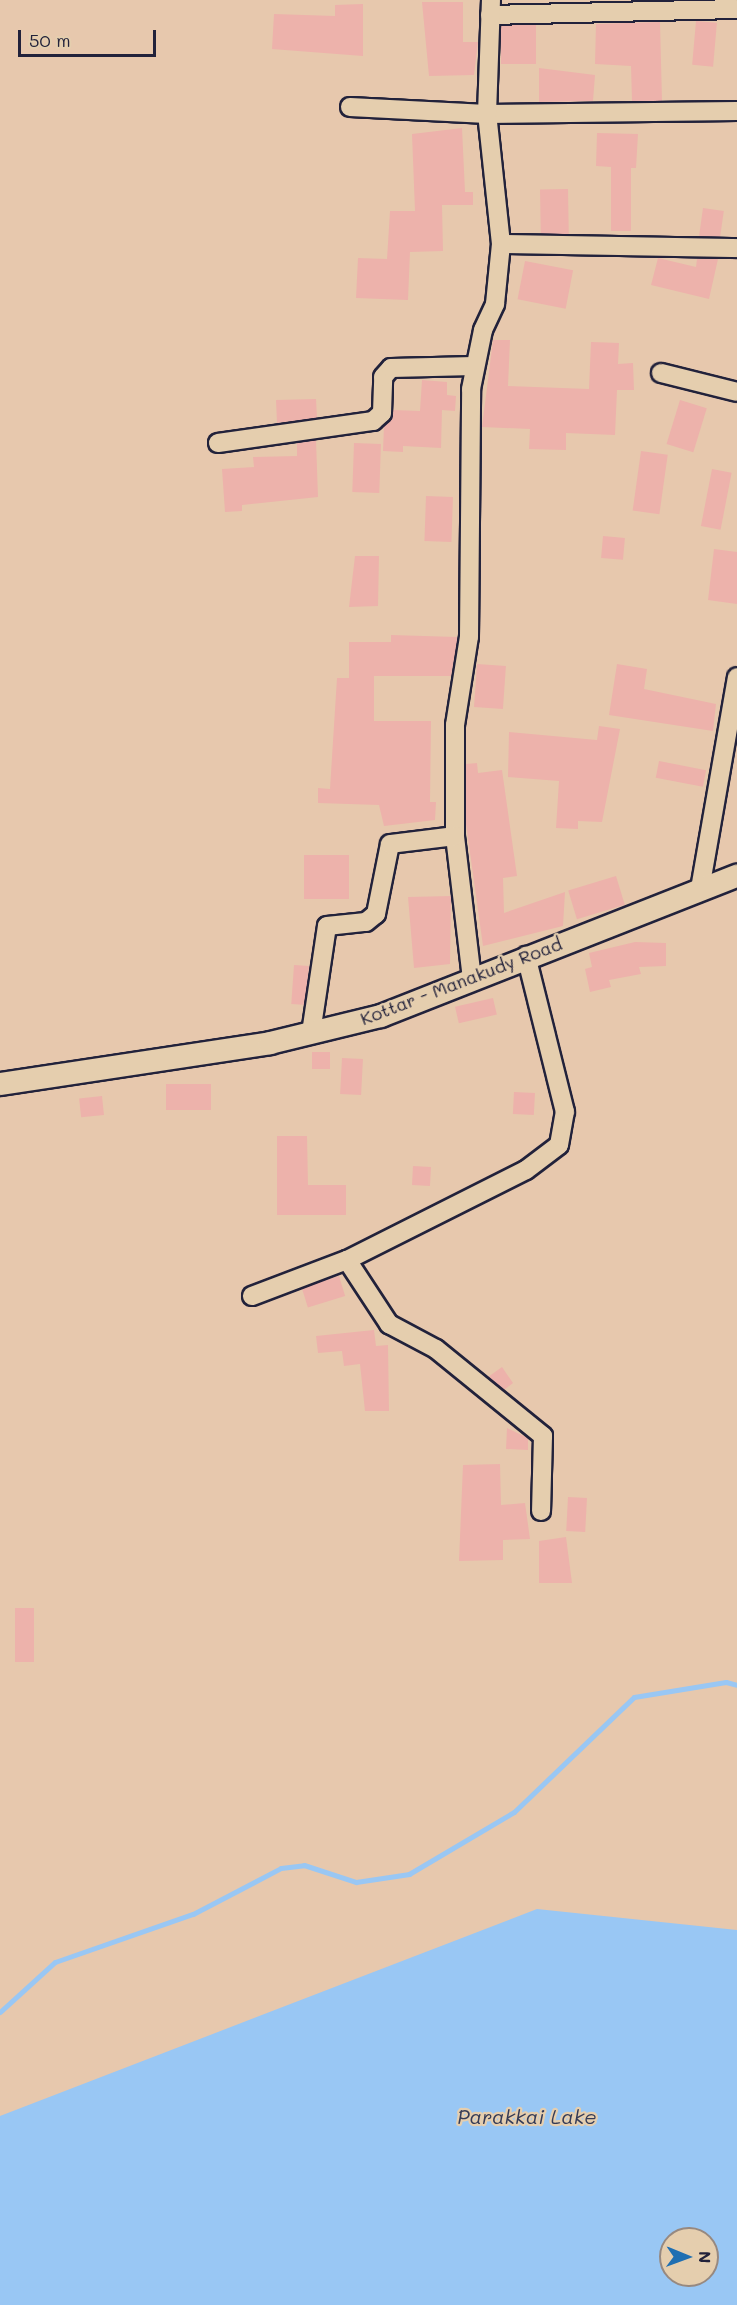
<!DOCTYPE html>
<style>
body{margin:0}
#map{position:relative;width:737px;height:2305px;overflow:hidden;background:#e7c8ad;font-family:Mali,sans-serif}
div>[style]{position:absolute}
[style*='--x']{left:calc(var(--x)*1px);top:calc(var(--y)*1px);width:calc(var(--w)*1px);rotate:calc(var(--a)*1deg)}
.water>*{inset:0;background:#99c7f4}
.stream>*{height:5px;margin:-2.5px;padding:0 2.5px;transform-origin:2.5px;border-radius:2.5px;background:#99c7f4}
.building>*{inset:0;background:#edb2ab;transform-origin:0 0}
.roads{filter:drop-shadow(2px 0 #22223b) drop-shadow(-2px 0 #22223b) drop-shadow(0 2px #22223b) drop-shadow(0 -2px #22223b)}
.minor>*{height:18px;margin:-9px;padding:0 9px;transform-origin:9px;border-radius:9px;background:#e5ceae}
.major>*{height:22px;margin:-11px;padding:0 11px;transform-origin:11px;border-radius:11px;background:#e5ceae}
span{translate:-50% -50%;white-space:nowrap;text-align:center;line-height:1.15;-webkit-text-stroke:4.5px #e5ceae;paint-order:stroke}
.street-label{font-size:18px;color:#22223b}
.water-label{font-size:20px;color:#343b57;font-style:italic}
.north{position:absolute;left:659px;top:2227px;width:60px;height:60px;box-sizing:border-box;background:#e5ceae;border:2px solid #978980;border-radius:50%;rotate:91deg;font-size:16px;font-weight:700;line-height:24px;text-align:center;color:#22223b}
.north::after{content:'';display:block;margin:auto;width:21px;height:27px;background:#1f6fb2;clip-path:polygon(50% 0,100% 100%,50% 72%,0 100%)}
.scale{position:absolute;left:18px;top:30px;width:138px;height:27px;box-sizing:border-box;border:3px solid #22223b;border-top:0;padding-left:8px;font-size:18px;line-height:21px;white-space:nowrap;color:#22223b;-webkit-text-stroke:4px #e5ceae;paint-order:stroke}
</style>
<div id="map">
<div class="water">
<div style="clip-path:polygon(evenodd,537px 1909px,737px 1930px,737px 2305px,0 2305px,0 2116px,537px 1909px,671px 2239px,707px 2239px,707px 2275px,671px 2275px,671px 2239px)"></div>
</div>
<div class="stream">
<div style="--x:0;--y:2012;--w:74;--a:-42.3"></div>
<div style="--x:55;--y:1962;--w:146;--a:-19.2"></div>
<div style="--x:193;--y:1914;--w:99;--a:-27.6"></div>
<div style="--x:281;--y:1868;--w:23;--a:-7"></div>
<div style="--x:304;--y:1865;--w:55;--a:18.1"></div>
<div style="--x:356;--y:1882;--w:54;--a:-8.6"></div>
<div style="--x:409;--y:1874;--w:122;--a:-30.6"></div>
<div style="--x:514;--y:1812;--w:166;--a:-43.8"></div>
<div style="--x:634;--y:1697;--w:93;--a:-9.3"></div>
<div style="--x:726;--y:1682;--w:11;--a:15"></div>
</div>
<div class="building">
<div style="clip-path:polygon(422px 2px,463px 2px,463px 42px,478px 42px,474px 75px,429px 76px)"></div>
<div style="clip-path:polygon(363px 4px,363px 56px,272px 49px,274px 14px,335px 16px,335px 5px)"></div>
<div style="left:696px;top:21px;width:21px;height:44px;rotate:5deg"></div>
<div style="clip-path:polygon(660px 22px,662px 101px,632px 101px,631px 66px,595px 64px,596px 24px)"></div>
<div style="left:536px;top:25px;width:39px;height:35px;rotate:90deg"></div>
<div style="clip-path:polygon(539px 68px,595px 75px,593px 101px,539px 102px)"></div>
<div style="clip-path:polygon(462px 128px,465px 192px,473px 192px,473px 205px,442px 205px,443px 251px,410px 252px,408px 300px,356px 298px,358px 258px,387px 259px,390px 211px,415px 211px,412px 134px)"></div>
<div style="clip-path:polygon(597px 133px,638px 134px,636px 168px,631px 168px,631px 231px,611px 231px,611px 167px,596px 166px)"></div>
<div style="left:568px;top:189px;width:45px;height:28px;rotate:89deg"></div>
<div style="left:703px;top:208px;width:21px;height:28px;rotate:8deg"></div>
<div style="clip-path:polygon(658px 258px,696px 267px,697px 259px,718px 259px,709px 299px,651px 285px)"></div>
<div style="left:525px;top:261px;width:49px;height:39px;rotate:11deg"></div>
<div style="clip-path:polygon(493px 340px,510px 340px,508px 386px,589px 389px,591px 342px,619px 343px,618px 364px,633px 363px,634px 390px,617px 390px,615px 435px,566px 433px,566px 450px,529px 449px,530px 429px,482px 427px)"></div>
<div style="clip-path:polygon(422px 380px,447px 382px,447px 395px,456px 396px,455px 411px,442px 410px,441px 448px,403px 446px,403px 452px,383px 451px,384px 426px,393px 410px,420px 411px)"></div>
<div style="clip-path:polygon(316px 399px,317px 418px,277px 423px,276px 400px)"></div>
<div style="left:680px;top:400px;width:28px;height:46px;rotate:17deg"></div>
<div style="clip-path:polygon(316px 440px,318px 497px,242px 505px,242px 511px,225px 512px,222px 469px,254px 467px,253px 457px,297px 456px,297px 443px)"></div>
<div style="left:354px;top:443px;width:27px;height:49px;rotate:2deg"></div>
<div style="left:641px;top:451px;width:27px;height:60px;rotate:8deg"></div>
<div style="left:712px;top:469px;width:20px;height:58px;rotate:11deg"></div>
<div style="left:426px;top:496px;width:27px;height:45px;rotate:2deg"></div>
<div style="left:603px;top:536px;width:22px;height:22px;rotate:5deg"></div>
<div style="clip-path:polygon(714px 549px,737px 552px,737px 604px,708px 600px)"></div>
<div style="clip-path:polygon(355px 556px,379px 556px,378px 606px,349px 607px)"></div>
<div style="clip-path:polygon(391px 635px,457px 637px,457px 644px,451px 676px,374px 676px,374px 721px,431px 721px,430px 802px,436px 802px,435px 820px,384px 826px,379px 805px,318px 803px,318px 788px,330px 789px,337px 678px,349px 678px,349px 642px,391px 642px)"></div>
<div style="left:477px;top:664px;width:29px;height:43px;rotate:4deg"></div>
<div style="clip-path:polygon(617px 664px,647px 669px,644px 689px,716px 704px,713px 731px,609px 715px)"></div>
<div style="clip-path:polygon(599px 726px,620px 729px,602px 822px,578px 821px,578px 829px,556px 828px,559px 781px,508px 777px,509px 732px,597px 740px)"></div>
<div style="left:659px;top:761px;width:48px;height:17px;rotate:11deg"></div>
<div style="clip-path:polygon(477px 763px,478px 773px,502px 770px,517px 876px,503px 878px,504px 913px,565px 892px,563px 926px,483px 946px,466px 824px,466px 764px)"></div>
<div style="left:304px;top:855px;width:45px;height:44px"></div>
<div style="left:616px;top:876px;width:30px;height:50px;rotate:73deg"></div>
<div style="clip-path:polygon(451px 896px,450px 964px,414px 968px,408px 897px)"></div>
<div style="clip-path:polygon(666px 943px,666px 966px,639px 967px,641px 974px,609px 980px,611px 987px,590px 992px,585px 969px,592px 967px,589px 953px,635px 942px)"></div>
<div style="left:294px;top:965px;width:15px;height:39px;rotate:4deg"></div>
<div style="left:493px;top:998px;width:17px;height:39px;rotate:77deg"></div>
<div style="left:312px;top:1052px;width:18px;height:17px"></div>
<div style="left:342px;top:1058px;width:21px;height:36px;rotate:3deg"></div>
<div style="left:166px;top:1084px;width:45px;height:26px"></div>
<div style="left:514px;top:1092px;width:21px;height:22px;rotate:3deg"></div>
<div style="left:102px;top:1096px;width:19px;height:23px;rotate:84deg"></div>
<div style="clip-path:polygon(277px 1136px,307px 1136px,308px 1185px,346px 1185px,346px 1215px,277px 1215px)"></div>
<div style="left:413px;top:1166px;width:18px;height:19px;rotate:3deg"></div>
<div style="left:339px;top:1276px;width:21px;height:39px;rotate:73deg"></div>
<div style="clip-path:polygon(374px 1330px,376px 1346px,388px 1345px,389px 1411px,365px 1411px,360px 1364px,344px 1366px,342px 1351px,318px 1353px,316px 1336px)"></div>
<div style="clip-path:polygon(502px 1367px,513px 1383px,504px 1390px,488px 1377px)"></div>
<div style="clip-path:polygon(507px 1428px,528px 1438px,528px 1450px,506px 1449px)"></div>
<div style="clip-path:polygon(500px 1464px,501px 1505px,525px 1503px,530px 1539px,503px 1540px,503px 1560px,459px 1561px,463px 1465px)"></div>
<div style="left:568px;top:1497px;width:19px;height:34px;rotate:3deg"></div>
<div style="clip-path:polygon(566px 1537px,572px 1583px,539px 1583px,539px 1541px)"></div>
<div style="left:15px;top:1608px;width:19px;height:54px"></div>
</div>
<div class="roads">
<div class="minor">
<div style="--x:490;--y:15;--w:247;--a:-1.4"></div>
<div style="--x:350;--y:107;--w:137;--a:2.9"></div>
<div style="--x:487;--y:114;--w:250;--a:-0.7"></div>
<div style="--x:501;--y:244;--w:236;--a:1"></div>
<div style="--x:661;--y:373;--w:78;--a:14"></div>
<div style="--x:218;--y:443;--w:157;--a:-8.1"></div>
<div style="--x:373;--y:421;--w:12;--a:-42"></div>
<div style="--x:382;--y:413;--w:36;--a:-88"></div>
<div style="--x:383;--y:377;--w:12;--a:-48"></div>
<div style="--x:391;--y:368;--w:83;--a:-1.4"></div>
<div style="--x:700;--y:889;--w:215;--a:-80.1"></div>
<div style="--x:472;--y:979;--w:144;--a:-96.8"></div>
<div style="--x:455;--y:836;--w:111;--a:-90"></div>
<div style="--x:455;--y:725;--w:89;--a:-81"></div>
<div style="--x:469;--y:637;--w:248;--a:-89.5"></div>
<div style="--x:471;--y:389;--w:60;--a:-78.5"></div>
<div style="--x:483;--y:330;--w:29;--a:-65"></div>
<div style="--x:495;--y:304;--w:60;--a:-84.3"></div>
<div style="--x:501;--y:244;--w:131;--a:-96.1"></div>
<div style="--x:487;--y:114;--w:114;--a:-88"></div>
<div style="--x:311;--y:1033;--w:108;--a:-81.5"></div>
<div style="--x:327;--y:926;--w:39;--a:-6"></div>
<div style="--x:366;--y:922;--w:13;--a:-39"></div>
<div style="--x:376;--y:914;--w:71;--a:-78.7"></div>
<div style="--x:390;--y:844;--w:65;--a:-7"></div>
<div style="--x:347;--y:1260;--w:77;--a:56.7"></div>
<div style="--x:389;--y:1324;--w:53;--a:28"></div>
<div style="--x:436;--y:1349;--w:138;--a:39.1"></div>
<div style="--x:543;--y:1436;--w:75;--a:91.5"></div>
<div style="--x:252;--y:1296;--w:102;--a:-20.8"></div>
<div style="--x:347;--y:1260;--w:200;--a:-26.7"></div>
<div style="--x:526;--y:1170;--w:41;--a:-37.1"></div>
<div style="--x:559;--y:1145;--w:34;--a:-80"></div>
<div style="--x:565;--y:1112;--w:161;--a:-104"></div>
</div>
<div class="major">
<div style="--x:0;--y:1084;--w:273;--a:-8.6"></div>
<div style="--x:270;--y:1043;--w:114;--a:-13.7"></div>
<div style="--x:381;--y:1016;--w:383;--a:-21.5"></div>
</div>
</div>
<div class="street-label">
<span style="left:461px;top:981px;rotate:-21deg">Kottar - Manakudy Road</span>
</div>
<div class="water-label">
<span style="left:527px;top:2116px">Parakkai Lake</span>
</div>
<div class="north">N</div>
<div class="scale">50 m</div>
</div>
